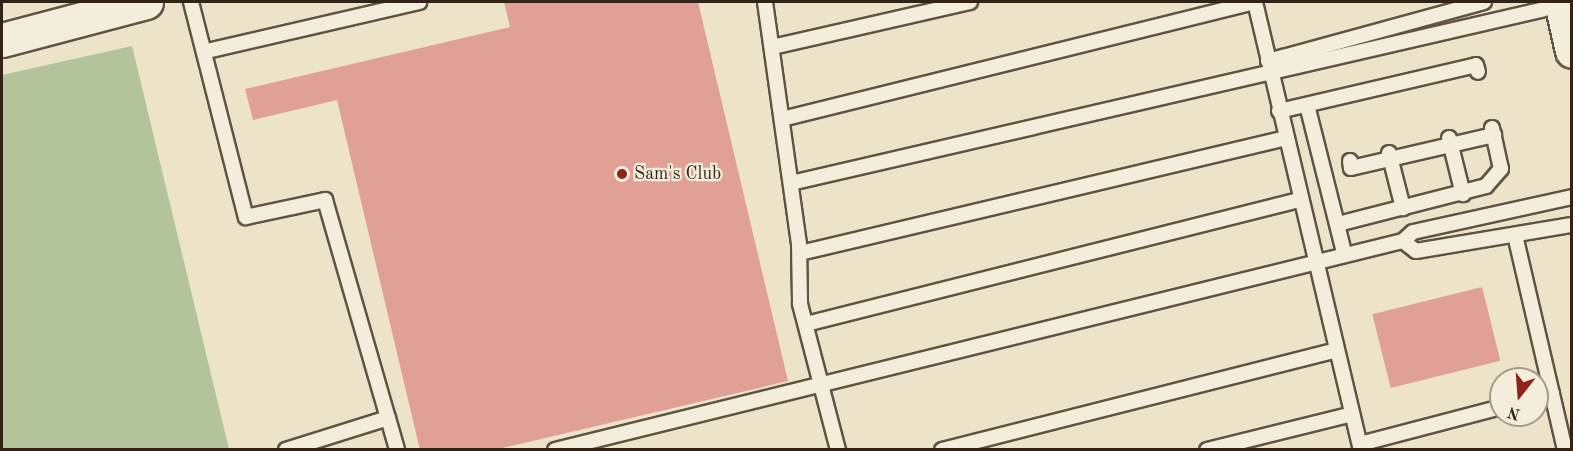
<!DOCTYPE html>
<style>
body{margin:0}
#map{position:relative;width:1573px;height:451px;overflow:hidden;background:#ece3c9;font-family:"Old Standard TT",serif}
div>[style]{position:absolute}
[style*='--x']{left:calc(var(--x)*1px);top:calc(var(--y)*1px);width:calc(var(--w)*1px);rotate:calc(var(--a)*1deg)}
.green>*{inset:0;background:#b3c49a}
.building>*{inset:0;background:#e0a096;transform-origin:0 0}
.roads{filter:drop-shadow(2px 0 #615343) drop-shadow(-2px 0 #615343) drop-shadow(0 2px #615343) drop-shadow(0 -2px #615343)}
.service>*{height:14px;margin:-7px;padding:0 7px;transform-origin:7px;border-radius:7px;background:#f3eddc}
.tertiary>*{height:33px;margin:-16.5px;padding:0 16.5px;transform-origin:16.5px;border-radius:16.5px;background:#f3eddc}
.dots>*{width:16px;height:16px;translate:-50% -50%;box-sizing:border-box;border:3px solid #f3eddc;border-radius:50%}
span{translate:-50% -50%;white-space:nowrap;text-align:center;line-height:1.15;-webkit-text-stroke:4.5px #f3eddc;paint-order:stroke}
.poi-label{font-size:18px;color:#332316}
.left{translate:0 -50%;text-align:left}
.frame{position:absolute;inset:0;border:3px solid #332316;pointer-events:none}
.north{position:absolute;left:1489px;top:367px;width:60px;height:60px;box-sizing:border-box;background:#f3eddc;border:2px solid #a69c8d;border-radius:50%;rotate:197deg;font-size:16px;font-weight:700;line-height:24px;text-align:center;color:#332316}
.north::after{content:'';display:block;margin:auto;width:21px;height:27px;background:#8f2418;clip-path:polygon(50% 0,100% 100%,50% 72%,0 100%)}
</style>
<div id="map">
<div class="green">
<div style="clip-path:polygon(132px 46px,229px 449px,2px 449px,2px 75px)"></div>
</div>
<div class="building">
<div style="clip-path:polygon(504px 2px,698px 2px,788px 381px,494px 450px,420px 450px,337px 100px,253px 120px,245px 89px,510px 27px)"></div>
<div style="left:1482px;top:287px;width:76px;height:113px;rotate:76deg"></div>
</div>
<div class="roads">
<div class="service">
<div style="--x:191;--y:2;--w:222;--a:75.7"></div>
<div style="--x:246;--y:217;--w:81;--a:-12.1"></div>
<div style="--x:325;--y:200;--w:227;--a:73.9"></div>
<div style="--x:388;--y:418;--w:107;--a:162.6"></div>
<div style="--x:765;--y:2;--w:244;--a:82"></div>
<div style="--x:799;--y:244;--w:60;--a:89"></div>
<div style="--x:800;--y:304;--w:151;--a:75.4"></div>
<div style="--x:1255;--y:2;--w:460;--a:76.7"></div>
<div style="--x:772;--y:47;--w:203;--a:-12.8"></div>
<div style="--x:207;--y:51;--w:218;--a:-13"></div>
<div style="--x:1268;--y:61;--w:224;--a:-15.3"></div>
<div style="--x:1307;--y:105;--w:152;--a:75.9"></div>
<div style="--x:1279;--y:111;--w:202;--a:-13.1"></div>
<div style="--x:1476;--y:65;--w:7;--a:74"></div>
<div style="--x:782;--y:119;--w:486;--a:-13.9"></div>
<div style="--x:1449;--y:138;--w:58;--a:76"></div>
<div style="--x:1389;--y:153;--w:57;--a:75.7"></div>
<div style="--x:1350;--y:161;--w:7;--a:82"></div>
<div style="--x:1351;--y:168;--w:147;--a:-13"></div>
<div style="--x:791;--y:183;--w:791;--a:-13"></div>
<div style="--x:1338;--y:224;--w:153;--a:-14.4"></div>
<div style="--x:1486;--y:186;--w:23;--a:-49"></div>
<div style="--x:1501;--y:169;--w:42;--a:-102.4"></div>
<div style="--x:1515;--y:235;--w:163;--a:76.9"></div>
<div style="--x:1552;--y:394;--w:16;--a:165"></div>
<div style="--x:1403;--y:241;--w:16;--a:38"></div>
<div style="--x:1416;--y:251;--w:158;--a:-9.5"></div>
<div style="--x:800;--y:253;--w:498;--a:-13.3"></div>
<div style="--x:806;--y:324;--w:508;--a:-14.12"></div>
<div style="--x:1552;--y:394;--w:57;--a:76.9"></div>
<div style="--x:388;--y:418;--w:33;--a:74"></div>
<div style="--x:1360;--y:444;--w:146;--a:-14.7"></div>
<div style="--x:555;--y:450;--w:873;--a:-13.85"></div>
<div style="--x:1403;--y:241;--w:13;--a:-42"></div>
<div style="--x:1413;--y:232;--w:163;--a:-12.4"></div>
<div style="--x:942;--y:450;--w:406;--a:-14.2"></div>
<div style="--x:1207;--y:450;--w:149;--a:-13.9"></div>
</div>
<div class="tertiary">
<div style="--x:1561;--y:2;--w:50;--a:77.3"></div>
<div style="--x:2;--y:40;--w:149;--a:-14.8"></div>
</div>
</div>
<div class="dots">
<div style="left:622px;top:174px;background:#8f2418"></div>
</div>
<div class="poi-label">
<span class="left" style="left:634px;top:174px">Sam's Club</span>
</div>
<div class="frame"></div>
<div class="north">N</div>
</div>
